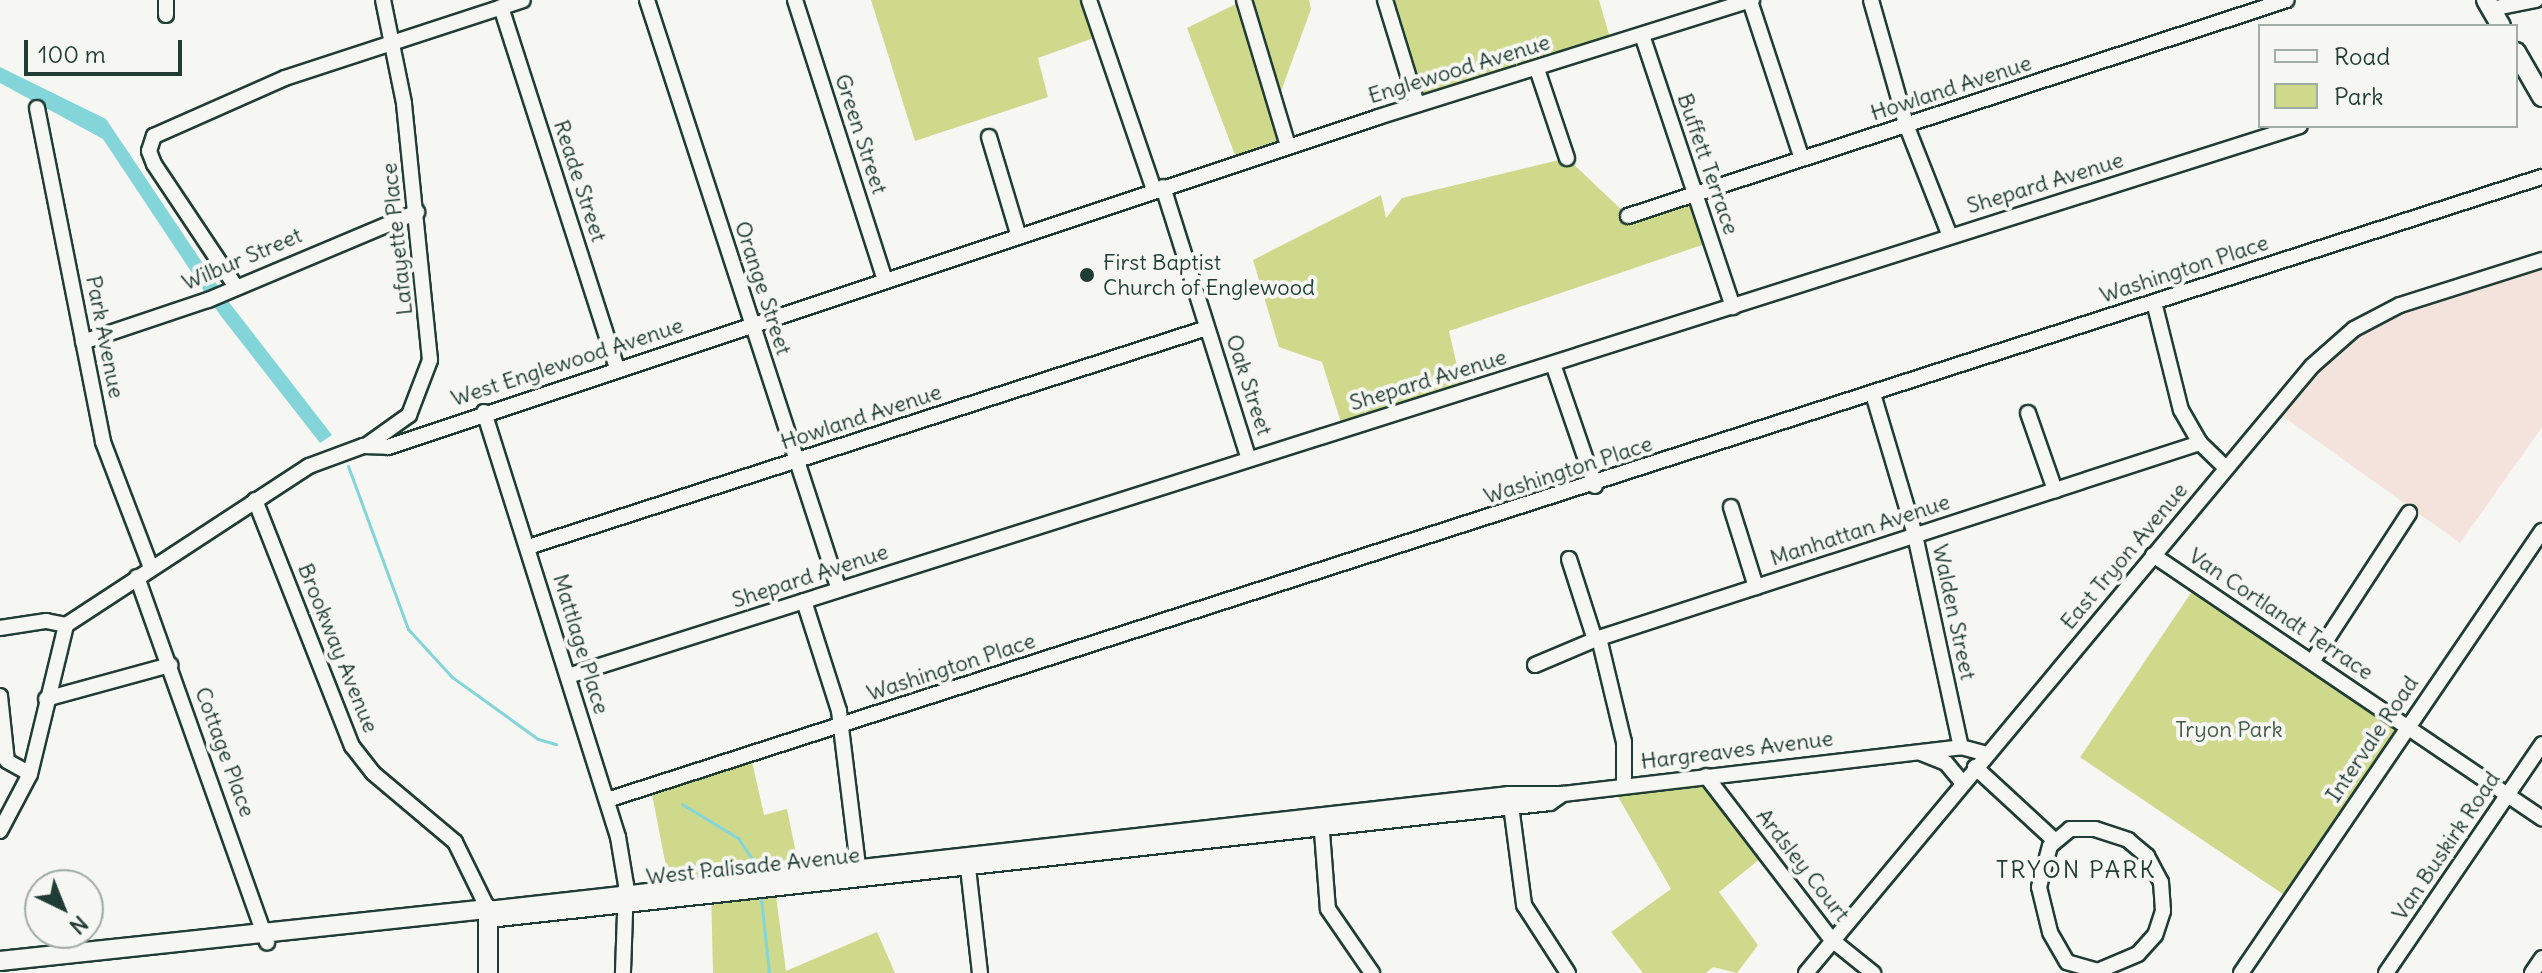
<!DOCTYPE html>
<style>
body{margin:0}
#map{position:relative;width:2542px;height:973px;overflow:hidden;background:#f6f6f2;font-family:Delius,sans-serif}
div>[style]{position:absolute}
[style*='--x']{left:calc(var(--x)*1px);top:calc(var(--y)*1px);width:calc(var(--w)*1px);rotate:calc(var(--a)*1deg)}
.built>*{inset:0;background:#f4e2dd}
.green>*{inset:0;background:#ced98c;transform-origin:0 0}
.water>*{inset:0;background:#84d5da}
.stream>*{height:3px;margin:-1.5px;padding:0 1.5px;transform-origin:1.5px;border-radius:1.5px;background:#84d5da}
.roads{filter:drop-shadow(2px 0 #1f3d34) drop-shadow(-2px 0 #1f3d34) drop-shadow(0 2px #1f3d34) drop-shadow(0 -2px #1f3d34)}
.minor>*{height:14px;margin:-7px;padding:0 7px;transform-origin:7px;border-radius:7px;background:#f6f6f2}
.major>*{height:18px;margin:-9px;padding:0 9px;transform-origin:9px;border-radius:9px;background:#f6f6f2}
.dots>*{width:22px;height:22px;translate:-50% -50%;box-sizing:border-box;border:4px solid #f6f6f2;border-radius:50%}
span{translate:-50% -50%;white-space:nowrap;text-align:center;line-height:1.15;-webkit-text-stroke:8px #f6f6f2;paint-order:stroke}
.street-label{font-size:22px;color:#1f3d34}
.poi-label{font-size:22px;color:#1f3d34}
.left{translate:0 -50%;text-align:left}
.park-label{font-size:22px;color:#425c46}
.neighbourhood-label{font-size:24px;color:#1f3d34;letter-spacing:2px}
.legend{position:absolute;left:2258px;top:24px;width:260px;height:104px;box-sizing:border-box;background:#f6f6f2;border:2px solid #a0aca6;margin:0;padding:10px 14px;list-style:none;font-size:24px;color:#1f3d34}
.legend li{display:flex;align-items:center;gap:16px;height:40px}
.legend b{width:40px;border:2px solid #a0aca6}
.north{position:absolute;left:24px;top:869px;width:80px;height:80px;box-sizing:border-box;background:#f6f6f2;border:2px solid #a0aca6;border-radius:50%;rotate:137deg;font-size:22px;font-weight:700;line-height:32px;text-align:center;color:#1f3d34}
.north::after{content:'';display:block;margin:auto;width:28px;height:36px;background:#1f3d34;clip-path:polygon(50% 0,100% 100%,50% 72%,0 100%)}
.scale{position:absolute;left:24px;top:40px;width:158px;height:36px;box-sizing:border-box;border:4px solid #1f3d34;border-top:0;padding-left:10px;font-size:24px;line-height:28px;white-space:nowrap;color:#1f3d34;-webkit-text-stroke:6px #f6f6f2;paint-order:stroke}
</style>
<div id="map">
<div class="built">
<div style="clip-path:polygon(2542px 260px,2542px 427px,2460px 543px,2274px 410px,2354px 329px)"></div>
</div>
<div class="green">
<div style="clip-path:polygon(871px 0,1089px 0,1102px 35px,1038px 58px,1048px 97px,915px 141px)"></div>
<div style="clip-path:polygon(1244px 0,1309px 0,1311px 9px,1280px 94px,1288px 146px,1238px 163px,1187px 28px)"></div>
<div style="clip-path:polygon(1385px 0,1599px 0,1612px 45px,1417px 104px)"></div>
<div style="clip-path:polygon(1567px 158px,1628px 216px,1695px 192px,1711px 242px,1449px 331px,1463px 392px,1343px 429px,1322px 362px,1279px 347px,1253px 260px,1381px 195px,1386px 218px,1402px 198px)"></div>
<div style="left:2197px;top:584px;width:254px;height:209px;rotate:34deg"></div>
<div style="clip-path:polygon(751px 757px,764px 815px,787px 809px,801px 878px,774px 881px,786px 971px,877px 932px,895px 973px,713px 973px,711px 888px,671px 892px,651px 789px)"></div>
<div style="clip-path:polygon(1706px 776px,1766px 854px,1719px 892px,1758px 945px,1737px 973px,1713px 967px,1706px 973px,1643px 973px,1611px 932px,1671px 889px,1613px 788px)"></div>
</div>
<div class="water">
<div style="clip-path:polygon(0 67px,106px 119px,228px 301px,332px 435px,320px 443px,220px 315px,103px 139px,0 83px)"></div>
</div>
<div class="stream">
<div style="--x:348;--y:466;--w:174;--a:69.8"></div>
<div style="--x:408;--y:629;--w:65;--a:47.5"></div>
<div style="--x:452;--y:677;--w:106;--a:35.8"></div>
<div style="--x:538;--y:739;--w:19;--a:16"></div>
<div style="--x:682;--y:804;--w:66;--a:31.3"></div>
<div style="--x:738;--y:838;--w:32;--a:56"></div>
<div style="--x:761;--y:898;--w:75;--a:83.9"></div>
</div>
<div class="roads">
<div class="minor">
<div style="--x:166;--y:0;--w:15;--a:90"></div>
<div style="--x:647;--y:0;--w:620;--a:71.97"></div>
<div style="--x:795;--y:0;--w:295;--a:72.2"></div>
<div style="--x:1089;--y:0;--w:201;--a:71.1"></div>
<div style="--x:1244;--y:0;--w:152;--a:73.2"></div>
<div style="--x:1385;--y:0;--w:109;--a:72.9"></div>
<div style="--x:1871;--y:0;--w:132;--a:74.2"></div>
<div style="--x:1907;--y:127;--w:117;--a:68.5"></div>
<div style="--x:1750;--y:1;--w:166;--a:71.8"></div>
<div style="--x:501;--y:7;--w:379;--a:72.2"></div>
<div style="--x:2491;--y:9;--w:46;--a:-11.3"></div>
<div style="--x:1642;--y:35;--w:287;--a:71.5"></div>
<div style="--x:1537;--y:69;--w:94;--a:71.4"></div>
<div style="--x:37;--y:108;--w:340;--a:78.8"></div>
<div style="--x:103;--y:442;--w:135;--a:69.1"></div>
<div style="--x:989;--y:137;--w:104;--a:73.3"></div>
<div style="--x:1163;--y:187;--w:285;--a:72.5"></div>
<div style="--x:1628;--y:216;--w:693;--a:-18.15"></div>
<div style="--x:236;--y:287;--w:148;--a:-123.7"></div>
<div style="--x:154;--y:164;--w:14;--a:-111"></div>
<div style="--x:149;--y:151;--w:16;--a:-72"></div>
<div style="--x:154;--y:136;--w:143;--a:-23.9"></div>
<div style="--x:285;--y:78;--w:250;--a:-18.1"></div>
<div style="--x:2154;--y:302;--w:111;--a:76"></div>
<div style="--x:2181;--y:410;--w:38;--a:60"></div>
<div style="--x:2200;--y:443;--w:36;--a:44"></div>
<div style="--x:83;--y:342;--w:132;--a:-18.6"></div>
<div style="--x:208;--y:300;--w:227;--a:-22.8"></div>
<div style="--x:1553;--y:364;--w:129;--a:71"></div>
<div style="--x:1873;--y:394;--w:147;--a:73.4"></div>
<div style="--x:1915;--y:535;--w:217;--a:77.8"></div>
<div style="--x:484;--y:412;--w:446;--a:72.5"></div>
<div style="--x:618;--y:837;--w:49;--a:80.5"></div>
<div style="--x:626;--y:885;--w:88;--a:92"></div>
<div style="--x:2028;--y:413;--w:82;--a:70.7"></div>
<div style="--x:367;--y:445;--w:52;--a:-35.5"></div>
<div style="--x:409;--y:415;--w:59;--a:-69.1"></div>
<div style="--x:430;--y:360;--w:258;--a:-95.8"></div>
<div style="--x:404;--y:103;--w:105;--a:-101.5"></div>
<div style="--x:255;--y:500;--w:264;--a:68.5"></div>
<div style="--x:352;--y:746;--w:34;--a:52"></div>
<div style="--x:373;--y:773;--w:107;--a:40.1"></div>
<div style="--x:455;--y:842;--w:75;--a:63.8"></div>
<div style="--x:488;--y:909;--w:1027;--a:-6.43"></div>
<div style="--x:1509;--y:794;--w:54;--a:0"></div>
<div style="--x:1563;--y:794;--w:401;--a:-6.7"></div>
<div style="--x:1961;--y:747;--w:27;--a:15"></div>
<div style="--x:1731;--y:507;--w:84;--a:72.6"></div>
<div style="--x:528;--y:547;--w:713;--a:-17.88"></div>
<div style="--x:2153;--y:555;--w:470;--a:34.1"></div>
<div style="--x:1569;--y:559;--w:85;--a:72.2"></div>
<div style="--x:137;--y:577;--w:388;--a:70.4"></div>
<div style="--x:804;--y:601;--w:115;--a:72.3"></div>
<div style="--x:839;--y:711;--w:164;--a:83"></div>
<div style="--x:0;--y:628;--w:47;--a:-8.7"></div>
<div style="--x:46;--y:621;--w:20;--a:11"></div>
<div style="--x:1599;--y:638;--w:107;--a:76.5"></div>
<div style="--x:1624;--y:742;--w:44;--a:90"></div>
<div style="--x:2312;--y:662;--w:178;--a:-56.9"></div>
<div style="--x:1535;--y:665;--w:69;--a:-22.9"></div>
<div style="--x:1599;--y:638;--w:632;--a:-17.98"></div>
<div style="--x:568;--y:676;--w:1817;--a:-17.62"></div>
<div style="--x:0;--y:696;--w:65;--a:83.9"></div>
<div style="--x:7;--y:761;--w:26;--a:29"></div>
<div style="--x:46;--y:699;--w:129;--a:-15.3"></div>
<div style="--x:1921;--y:753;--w:27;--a:22"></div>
<div style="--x:1946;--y:763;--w:26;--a:50"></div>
<div style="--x:1975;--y:767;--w:108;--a:42.7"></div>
<div style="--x:1706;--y:776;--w:207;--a:52.5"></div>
<div style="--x:1832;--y:940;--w:53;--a:38.8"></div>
<div style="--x:1510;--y:798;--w:108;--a:82.5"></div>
<div style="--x:1524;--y:905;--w:81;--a:57.1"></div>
<div style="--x:607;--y:800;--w:2033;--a:-17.85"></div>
<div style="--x:1321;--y:819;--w:90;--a:85.6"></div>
<div style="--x:1328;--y:909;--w:78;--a:55.5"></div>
<div style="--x:2070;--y:829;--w:25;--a:0"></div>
<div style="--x:2095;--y:829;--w:35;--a:18"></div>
<div style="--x:2128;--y:840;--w:25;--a:40"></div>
<div style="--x:2147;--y:856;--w:30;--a:62"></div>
<div style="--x:2161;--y:882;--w:29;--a:86"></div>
<div style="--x:2163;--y:911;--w:25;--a:108"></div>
<div style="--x:2155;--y:935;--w:25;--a:132"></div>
<div style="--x:2138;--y:954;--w:43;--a:157"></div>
<div style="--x:2098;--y:971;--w:32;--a:-164"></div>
<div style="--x:2067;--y:962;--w:34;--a:-120"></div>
<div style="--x:2050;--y:932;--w:46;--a:-103.7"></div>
<div style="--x:2039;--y:887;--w:42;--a:-75"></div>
<div style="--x:2050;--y:846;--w:26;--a:-40"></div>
<div style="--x:0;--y:831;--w:64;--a:-62.2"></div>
<div style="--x:30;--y:774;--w:153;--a:-76.4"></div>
<div style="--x:66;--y:625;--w:290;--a:-33.2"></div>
<div style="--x:309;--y:466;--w:58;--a:-20.3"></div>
<div style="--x:363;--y:446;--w:25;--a:2"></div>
<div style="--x:388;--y:447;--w:1044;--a:-18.43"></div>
<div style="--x:1378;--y:117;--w:392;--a:-17.4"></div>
<div style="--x:967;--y:859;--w:115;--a:83.5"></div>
<div style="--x:489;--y:920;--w:1067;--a:-6.29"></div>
<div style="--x:1550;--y:803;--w:16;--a:-35"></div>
<div style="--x:1806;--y:973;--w:790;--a:-50.19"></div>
<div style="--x:2312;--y:366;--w:56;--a:-41.4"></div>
<div style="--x:2354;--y:329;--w:52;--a:-27.6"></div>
<div style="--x:2400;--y:305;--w:149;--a:-17.6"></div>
<div style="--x:2241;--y:973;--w:535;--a:-55.75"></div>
<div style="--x:2386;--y:973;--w:277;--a:-55.7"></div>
<div style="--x:2532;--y:973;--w:18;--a:-56"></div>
</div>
<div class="major">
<div style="--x:2486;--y:0;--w:30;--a:60"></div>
<div style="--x:2516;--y:52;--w:52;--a:60"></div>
<div style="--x:0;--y:961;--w:491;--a:-6.1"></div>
<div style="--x:488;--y:909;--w:64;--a:90"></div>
</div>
</div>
<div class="dots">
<div style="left:1087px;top:275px;background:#1f3d34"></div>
</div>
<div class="street-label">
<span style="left:1459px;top:69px;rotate:-17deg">Englewood Avenue</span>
<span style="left:1951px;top:88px;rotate:-18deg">Howland Avenue</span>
<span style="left:861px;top:134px;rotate:72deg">Green Street</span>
<span style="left:1708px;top:164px;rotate:71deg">Buffett Terrace</span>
<span style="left:580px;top:181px;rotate:72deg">Reade Street</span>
<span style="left:2045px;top:183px;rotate:-17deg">Shepard Avenue</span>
<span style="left:397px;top:239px;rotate:-96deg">Lafayette Place</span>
<span style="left:242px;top:259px;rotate:-23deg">Wilbur Street</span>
<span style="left:2184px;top:269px;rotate:-18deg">Washington Place</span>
<span style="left:763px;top:288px;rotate:72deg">Orange Street</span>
<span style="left:105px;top:337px;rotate:79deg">Park Avenue</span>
<span style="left:567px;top:362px;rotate:-18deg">West Englewood Avenue</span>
<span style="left:1428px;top:380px;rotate:-17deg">Shepard Avenue</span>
<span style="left:1249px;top:385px;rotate:72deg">Oak Street</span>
<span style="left:861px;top:417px;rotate:-18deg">Howland Avenue</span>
<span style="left:1568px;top:470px;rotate:-18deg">Washington Place</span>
<span style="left:1860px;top:530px;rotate:-18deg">Manhattan Avenue</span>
<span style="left:2124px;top:556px;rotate:-50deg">East Tryon Avenue</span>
<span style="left:810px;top:576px;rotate:-18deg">Shepard Avenue</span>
<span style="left:1954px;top:612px;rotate:78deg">Walden Street</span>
<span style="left:2281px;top:614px;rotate:34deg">Van Cortlandt Terrace</span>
<span style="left:581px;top:644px;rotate:73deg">Mattlage Place</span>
<span style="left:338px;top:648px;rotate:68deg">Brookway Avenue</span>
<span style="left:951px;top:667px;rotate:-18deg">Washington Place</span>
<span style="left:2372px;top:739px;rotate:-56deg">Intervale Road</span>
<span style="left:1737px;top:750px;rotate:-7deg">Hargreaves Avenue</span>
<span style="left:225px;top:752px;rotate:70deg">Cottage Place</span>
<span style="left:2446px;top:846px;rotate:-56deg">Van Buskirk Road</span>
<span style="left:1803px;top:865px;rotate:52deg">Ardsley Court</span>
<span style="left:753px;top:866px;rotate:-6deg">West Palisade Avenue</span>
</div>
<div class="poi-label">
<span class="left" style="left:1103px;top:275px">First Baptist<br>Church of Englewood</span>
</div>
<div class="park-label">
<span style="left:2229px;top:730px">Tryon Park</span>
</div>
<div class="neighbourhood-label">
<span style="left:2076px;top:870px">TRYON PARK</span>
</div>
<ul class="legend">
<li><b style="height:10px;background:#f6f6f2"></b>Road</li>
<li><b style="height:22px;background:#ced98c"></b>Park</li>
</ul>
<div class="north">N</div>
<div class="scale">100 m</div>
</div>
